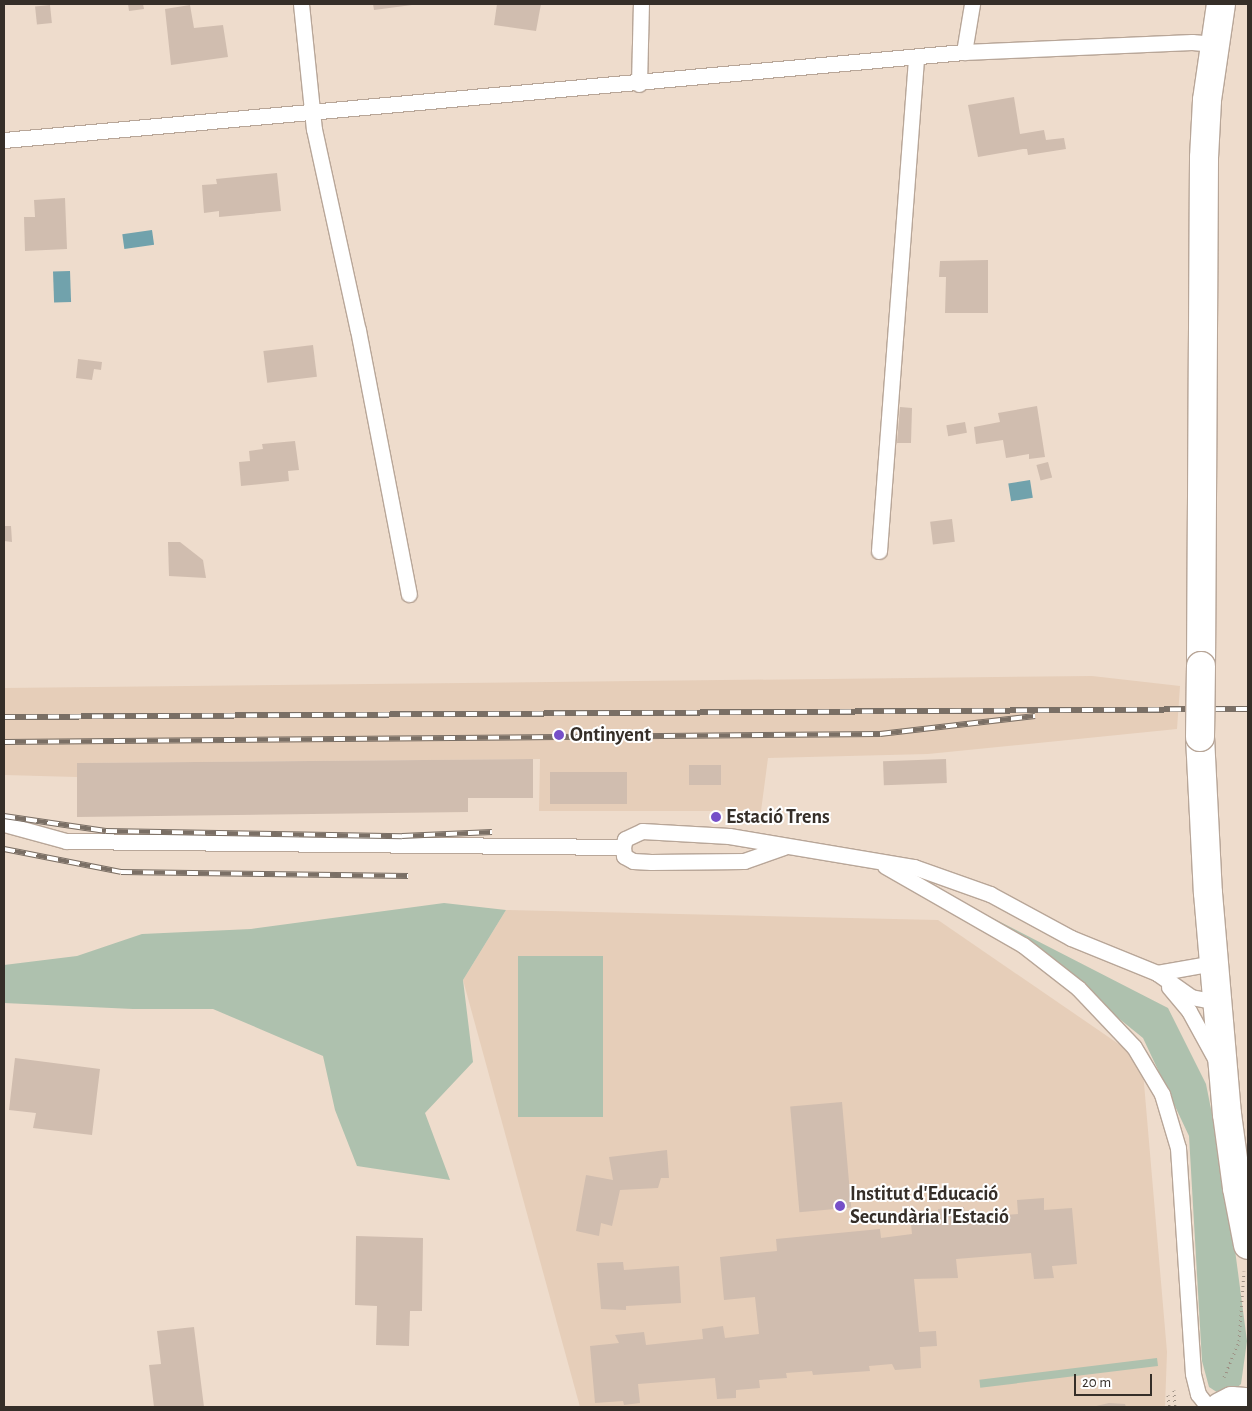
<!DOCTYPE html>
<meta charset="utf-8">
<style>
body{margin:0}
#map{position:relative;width:1252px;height:1411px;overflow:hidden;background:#eedccc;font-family:"Alegreya Sans",sans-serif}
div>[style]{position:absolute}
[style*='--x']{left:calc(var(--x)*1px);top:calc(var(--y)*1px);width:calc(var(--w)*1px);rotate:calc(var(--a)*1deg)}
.built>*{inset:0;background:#e6ceb9}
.green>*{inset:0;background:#aec1ae;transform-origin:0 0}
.water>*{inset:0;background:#71a2ac;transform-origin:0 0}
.building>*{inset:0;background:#d0bdaf;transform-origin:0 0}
.path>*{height:3px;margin-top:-1.5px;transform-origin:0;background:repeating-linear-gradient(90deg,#9d9084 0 1px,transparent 0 5px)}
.roads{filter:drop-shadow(1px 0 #b8a698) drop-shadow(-1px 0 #b8a698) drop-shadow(0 1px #b8a698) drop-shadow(0 -1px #b8a698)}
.lane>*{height:15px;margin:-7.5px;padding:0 7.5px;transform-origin:7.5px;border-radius:7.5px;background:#fff}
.street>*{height:28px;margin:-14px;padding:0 14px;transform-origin:14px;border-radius:14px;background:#fff}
.rail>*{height:5.5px;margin-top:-2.75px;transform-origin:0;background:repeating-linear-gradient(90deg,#fff 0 11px,#7a6f65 0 22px);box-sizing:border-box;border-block:1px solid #7a6f65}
.bridges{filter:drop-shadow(1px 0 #b8a698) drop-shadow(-1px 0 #b8a698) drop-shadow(0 1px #b8a698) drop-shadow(0 -1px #b8a698)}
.street-bridge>*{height:28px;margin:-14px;padding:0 14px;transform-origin:14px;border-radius:14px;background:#fff}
.dots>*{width:14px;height:14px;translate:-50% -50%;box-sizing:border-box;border:2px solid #fff;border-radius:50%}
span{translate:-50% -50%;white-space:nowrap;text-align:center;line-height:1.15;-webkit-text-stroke:4px #fff;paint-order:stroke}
.poi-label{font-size:20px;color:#352e28;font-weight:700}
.left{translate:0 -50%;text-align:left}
.frame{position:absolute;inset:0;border:5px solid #352e28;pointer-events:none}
.scale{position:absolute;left:1074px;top:1374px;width:78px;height:22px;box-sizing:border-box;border:2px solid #352e28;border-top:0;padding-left:6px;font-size:15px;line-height:18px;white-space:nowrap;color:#352e28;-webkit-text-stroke:4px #fff;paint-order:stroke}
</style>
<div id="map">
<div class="built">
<div style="clip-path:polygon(1092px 676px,1180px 686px,1177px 729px,928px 754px,768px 758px,761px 811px,539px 811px,540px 759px,77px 763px,77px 777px,4px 775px,4px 688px)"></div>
<div style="clip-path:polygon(506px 910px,938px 920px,1142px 1060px,1167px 1352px,1165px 1407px,580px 1407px,463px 980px)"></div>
</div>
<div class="green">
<div style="clip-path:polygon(942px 892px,1168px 1008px,1206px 1084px,1227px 1189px,1247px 1341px,1241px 1384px,1226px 1398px,1209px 1387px,1202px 1361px,1189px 1136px,1143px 1038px,1028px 945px)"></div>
<div style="clip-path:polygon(444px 903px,506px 910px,463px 980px,473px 1062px,425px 1113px,450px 1180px,357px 1166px,335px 1110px,323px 1056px,213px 1009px,133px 1009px,4px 1003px,4px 965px,77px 956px,142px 934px,251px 929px)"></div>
<div style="left:518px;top:956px;width:85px;height:161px"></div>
<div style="left:1157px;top:1358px;width:8px;height:179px;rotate:83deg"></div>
</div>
<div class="water">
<div style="left:152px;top:230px;width:15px;height:30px;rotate:82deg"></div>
<div style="left:70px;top:271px;width:31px;height:17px;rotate:88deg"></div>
<div style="left:1030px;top:480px;width:18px;height:22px;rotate:81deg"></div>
</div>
<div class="building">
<div style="clip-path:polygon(128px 4px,143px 4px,144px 9px,129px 11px)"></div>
<div style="clip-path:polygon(373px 4px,412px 4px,412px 5px,374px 10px)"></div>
<div style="clip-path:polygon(497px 4px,541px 4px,536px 31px,494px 25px)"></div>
<div style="left:50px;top:5px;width:18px;height:15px;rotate:84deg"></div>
<div style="clip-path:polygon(190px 5px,194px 28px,223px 25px,228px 57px,171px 65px,165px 9px)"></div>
<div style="clip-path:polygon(1014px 97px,1020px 134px,1044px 130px,1046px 140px,1064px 138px,1066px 149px,1028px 155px,1027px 149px,1023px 149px,978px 157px,968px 105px)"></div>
<div style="clip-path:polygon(277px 173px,281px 211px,219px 217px,219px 211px,204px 213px,202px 185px,217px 184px,216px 179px)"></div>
<div style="clip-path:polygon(65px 198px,67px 249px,25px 251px,24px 217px,35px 217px,34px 200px)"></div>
<div style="clip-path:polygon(988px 260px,988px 313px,945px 313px,946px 277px,939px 277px,940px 261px)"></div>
<div style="left:313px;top:345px;width:32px;height:50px;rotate:83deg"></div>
<div style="clip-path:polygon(78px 359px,102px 362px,101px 370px,94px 369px,92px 380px,76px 378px)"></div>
<div style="clip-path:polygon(1037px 406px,1045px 457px,1029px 459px,1029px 454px,1006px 458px,1003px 440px,976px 444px,974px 427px,1000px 422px,998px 413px)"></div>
<div style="clip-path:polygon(900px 407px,912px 408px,911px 443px,897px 443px)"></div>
<div style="left:965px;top:422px;width:11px;height:19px;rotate:80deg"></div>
<div style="clip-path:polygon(295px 441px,299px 470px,288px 471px,289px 481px,241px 486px,239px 462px,250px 461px,249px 451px,263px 449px,262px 444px)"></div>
<div style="left:1048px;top:462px;width:16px;height:12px;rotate:75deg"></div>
<div style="left:952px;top:519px;width:23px;height:22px;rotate:83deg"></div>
<div style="clip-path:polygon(4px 526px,11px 526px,12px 542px,4px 541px)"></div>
<div style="clip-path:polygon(168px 542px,180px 542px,203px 560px,206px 578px,169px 576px)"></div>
<div style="clip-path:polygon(533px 759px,533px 798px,468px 798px,468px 812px,77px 817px,77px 763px)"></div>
<div style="left:946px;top:759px;width:24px;height:63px;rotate:88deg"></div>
<div style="left:689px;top:765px;width:32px;height:20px"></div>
<div style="left:550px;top:772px;width:77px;height:32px"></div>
<div style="clip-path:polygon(15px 1058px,100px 1069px,92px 1135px,33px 1128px,36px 1113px,9px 1110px)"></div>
<div style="left:842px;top:1102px;width:106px;height:52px;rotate:85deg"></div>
<div style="clip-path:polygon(667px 1150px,669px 1178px,661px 1178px,658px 1188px,620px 1190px,612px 1226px,601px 1223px,599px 1236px,576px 1231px,586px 1175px,613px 1180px,609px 1157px)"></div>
<div style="clip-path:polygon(1044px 1198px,1044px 1210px,1072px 1208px,1077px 1264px,1052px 1266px,1054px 1278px,1034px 1279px,1031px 1253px,956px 1259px,958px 1278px,914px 1279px,919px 1332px,936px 1331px,937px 1346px,920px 1347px,921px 1368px,895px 1370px,892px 1364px,869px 1366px,870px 1371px,813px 1375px,812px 1371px,786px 1373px,787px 1378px,759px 1380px,760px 1388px,736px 1390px,736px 1398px,717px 1399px,715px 1378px,638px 1384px,640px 1403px,624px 1405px,623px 1401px,595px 1403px,590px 1346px,619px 1343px,615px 1335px,644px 1332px,646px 1345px,703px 1339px,702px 1329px,723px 1326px,725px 1338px,759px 1334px,755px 1297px,724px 1300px,720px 1257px,777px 1251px,776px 1239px,880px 1229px,881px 1238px,912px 1234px,911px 1224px,939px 1222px,938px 1209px,964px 1207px,965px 1218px,1018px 1214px,1017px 1200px)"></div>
<div style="clip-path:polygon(356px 1236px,423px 1238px,422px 1311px,410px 1311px,409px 1346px,376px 1345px,377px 1306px,355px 1305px)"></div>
<div style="clip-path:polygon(623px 1262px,624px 1270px,679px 1266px,681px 1303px,626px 1306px,626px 1310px,601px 1309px,597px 1263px)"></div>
<div style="clip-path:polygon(194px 1327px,204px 1407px,154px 1407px,149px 1365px,161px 1364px,157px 1331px)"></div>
<div style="clip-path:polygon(1109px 1403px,1125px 1404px,1126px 1407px,1092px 1407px)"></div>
</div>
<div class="path">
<div style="--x:1224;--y:1377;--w:39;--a:-67"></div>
<div style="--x:1239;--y:1341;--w:70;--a:-85.9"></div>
<div style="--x:1174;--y:1390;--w:17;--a:87"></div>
<div style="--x:1168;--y:1395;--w:12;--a:85"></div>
</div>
<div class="roads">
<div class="lane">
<div style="--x:301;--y:4;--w:126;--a:84.1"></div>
<div style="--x:314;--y:129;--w:206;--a:77.7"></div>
<div style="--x:358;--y:330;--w:269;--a:79.1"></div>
<div style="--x:964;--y:52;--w:49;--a:-80.5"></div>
<div style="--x:639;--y:84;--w:80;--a:-88.6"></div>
<div style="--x:4;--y:140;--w:964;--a:-5.24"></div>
<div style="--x:964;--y:52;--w:228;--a:-2.5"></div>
<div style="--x:1192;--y:42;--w:22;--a:5"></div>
<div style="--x:879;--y:551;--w:495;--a:-85.7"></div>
<div style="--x:4;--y:824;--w:64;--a:15.3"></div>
<div style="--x:66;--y:841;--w:557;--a:0.62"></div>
<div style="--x:784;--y:847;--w:42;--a:160.7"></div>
<div style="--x:744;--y:861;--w:93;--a:179.4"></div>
<div style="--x:651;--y:862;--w:18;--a:-177"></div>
<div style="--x:633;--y:861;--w:10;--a:-151"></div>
<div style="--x:624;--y:856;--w:9;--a:-96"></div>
<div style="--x:623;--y:847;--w:8;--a:-76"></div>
<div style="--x:625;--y:839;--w:19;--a:-25"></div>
<div style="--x:642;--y:831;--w:87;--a:3.3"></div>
<div style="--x:729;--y:836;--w:188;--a:9.5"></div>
<div style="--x:914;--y:867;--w:81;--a:19.6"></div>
<div style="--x:990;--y:894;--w:92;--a:28.5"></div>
<div style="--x:1071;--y:938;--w:93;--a:22.1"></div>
<div style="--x:1157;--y:973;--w:42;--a:35.2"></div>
<div style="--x:1191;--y:997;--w:21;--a:11"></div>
<div style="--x:1212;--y:1001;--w:7;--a:-45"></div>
<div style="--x:885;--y:866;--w:159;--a:29.8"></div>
<div style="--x:1023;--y:945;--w:70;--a:38"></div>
<div style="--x:1078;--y:988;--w:81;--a:46.5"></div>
<div style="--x:1134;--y:1047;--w:55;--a:59.2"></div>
<div style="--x:1162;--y:1094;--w:56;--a:73.5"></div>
<div style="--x:1178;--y:1148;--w:226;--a:86.2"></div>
<div style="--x:1193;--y:1374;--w:21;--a:76"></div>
<div style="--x:1198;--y:1394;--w:16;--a:52"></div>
<div style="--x:1157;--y:973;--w:58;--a:-10"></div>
<div style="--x:1169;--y:987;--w:31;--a:50"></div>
<div style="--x:1189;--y:1011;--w:58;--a:61.2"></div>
</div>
<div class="street">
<div style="--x:1201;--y:666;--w:508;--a:-89.66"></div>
<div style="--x:1204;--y:158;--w:58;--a:-87"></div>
<div style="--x:1207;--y:100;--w:97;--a:-81.7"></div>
<div style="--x:1200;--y:737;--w:156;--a:87.1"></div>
<div style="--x:1208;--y:893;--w:222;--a:85.1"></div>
<div style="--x:1227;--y:1114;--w:75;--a:82.3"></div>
<div style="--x:1237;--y:1188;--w:58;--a:79.1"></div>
<div style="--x:1220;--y:1407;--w:13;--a:-27"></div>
<div style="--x:1232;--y:1401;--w:16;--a:4"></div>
</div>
</div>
<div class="rail">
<div style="--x:4;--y:717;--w:1244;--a:-0.37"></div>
<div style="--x:4;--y:742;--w:876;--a:-0.52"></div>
<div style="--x:880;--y:734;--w:156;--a:-6.6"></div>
<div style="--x:4;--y:816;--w:103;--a:8.4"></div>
<div style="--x:106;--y:831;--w:296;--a:1"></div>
<div style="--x:402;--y:836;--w:90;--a:-2.5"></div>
<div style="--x:4;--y:849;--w:119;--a:11.1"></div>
<div style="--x:121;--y:872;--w:287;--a:0.8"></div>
</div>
<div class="bridges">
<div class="street-bridge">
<div style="--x:1200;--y:737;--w:71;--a:-89.2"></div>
</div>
</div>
<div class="dots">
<div style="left:559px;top:735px;background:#764fc8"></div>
<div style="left:716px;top:817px;background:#764fc8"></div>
<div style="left:840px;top:1206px;background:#764fc8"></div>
</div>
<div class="poi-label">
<span class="left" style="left:570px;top:735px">Ontinyent</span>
<span class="left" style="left:726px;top:817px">Estació Trens</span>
<span class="left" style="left:850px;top:1206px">Institut d'Educació<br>Secundària l'Estació</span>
</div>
<div class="frame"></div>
<div class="scale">20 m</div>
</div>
